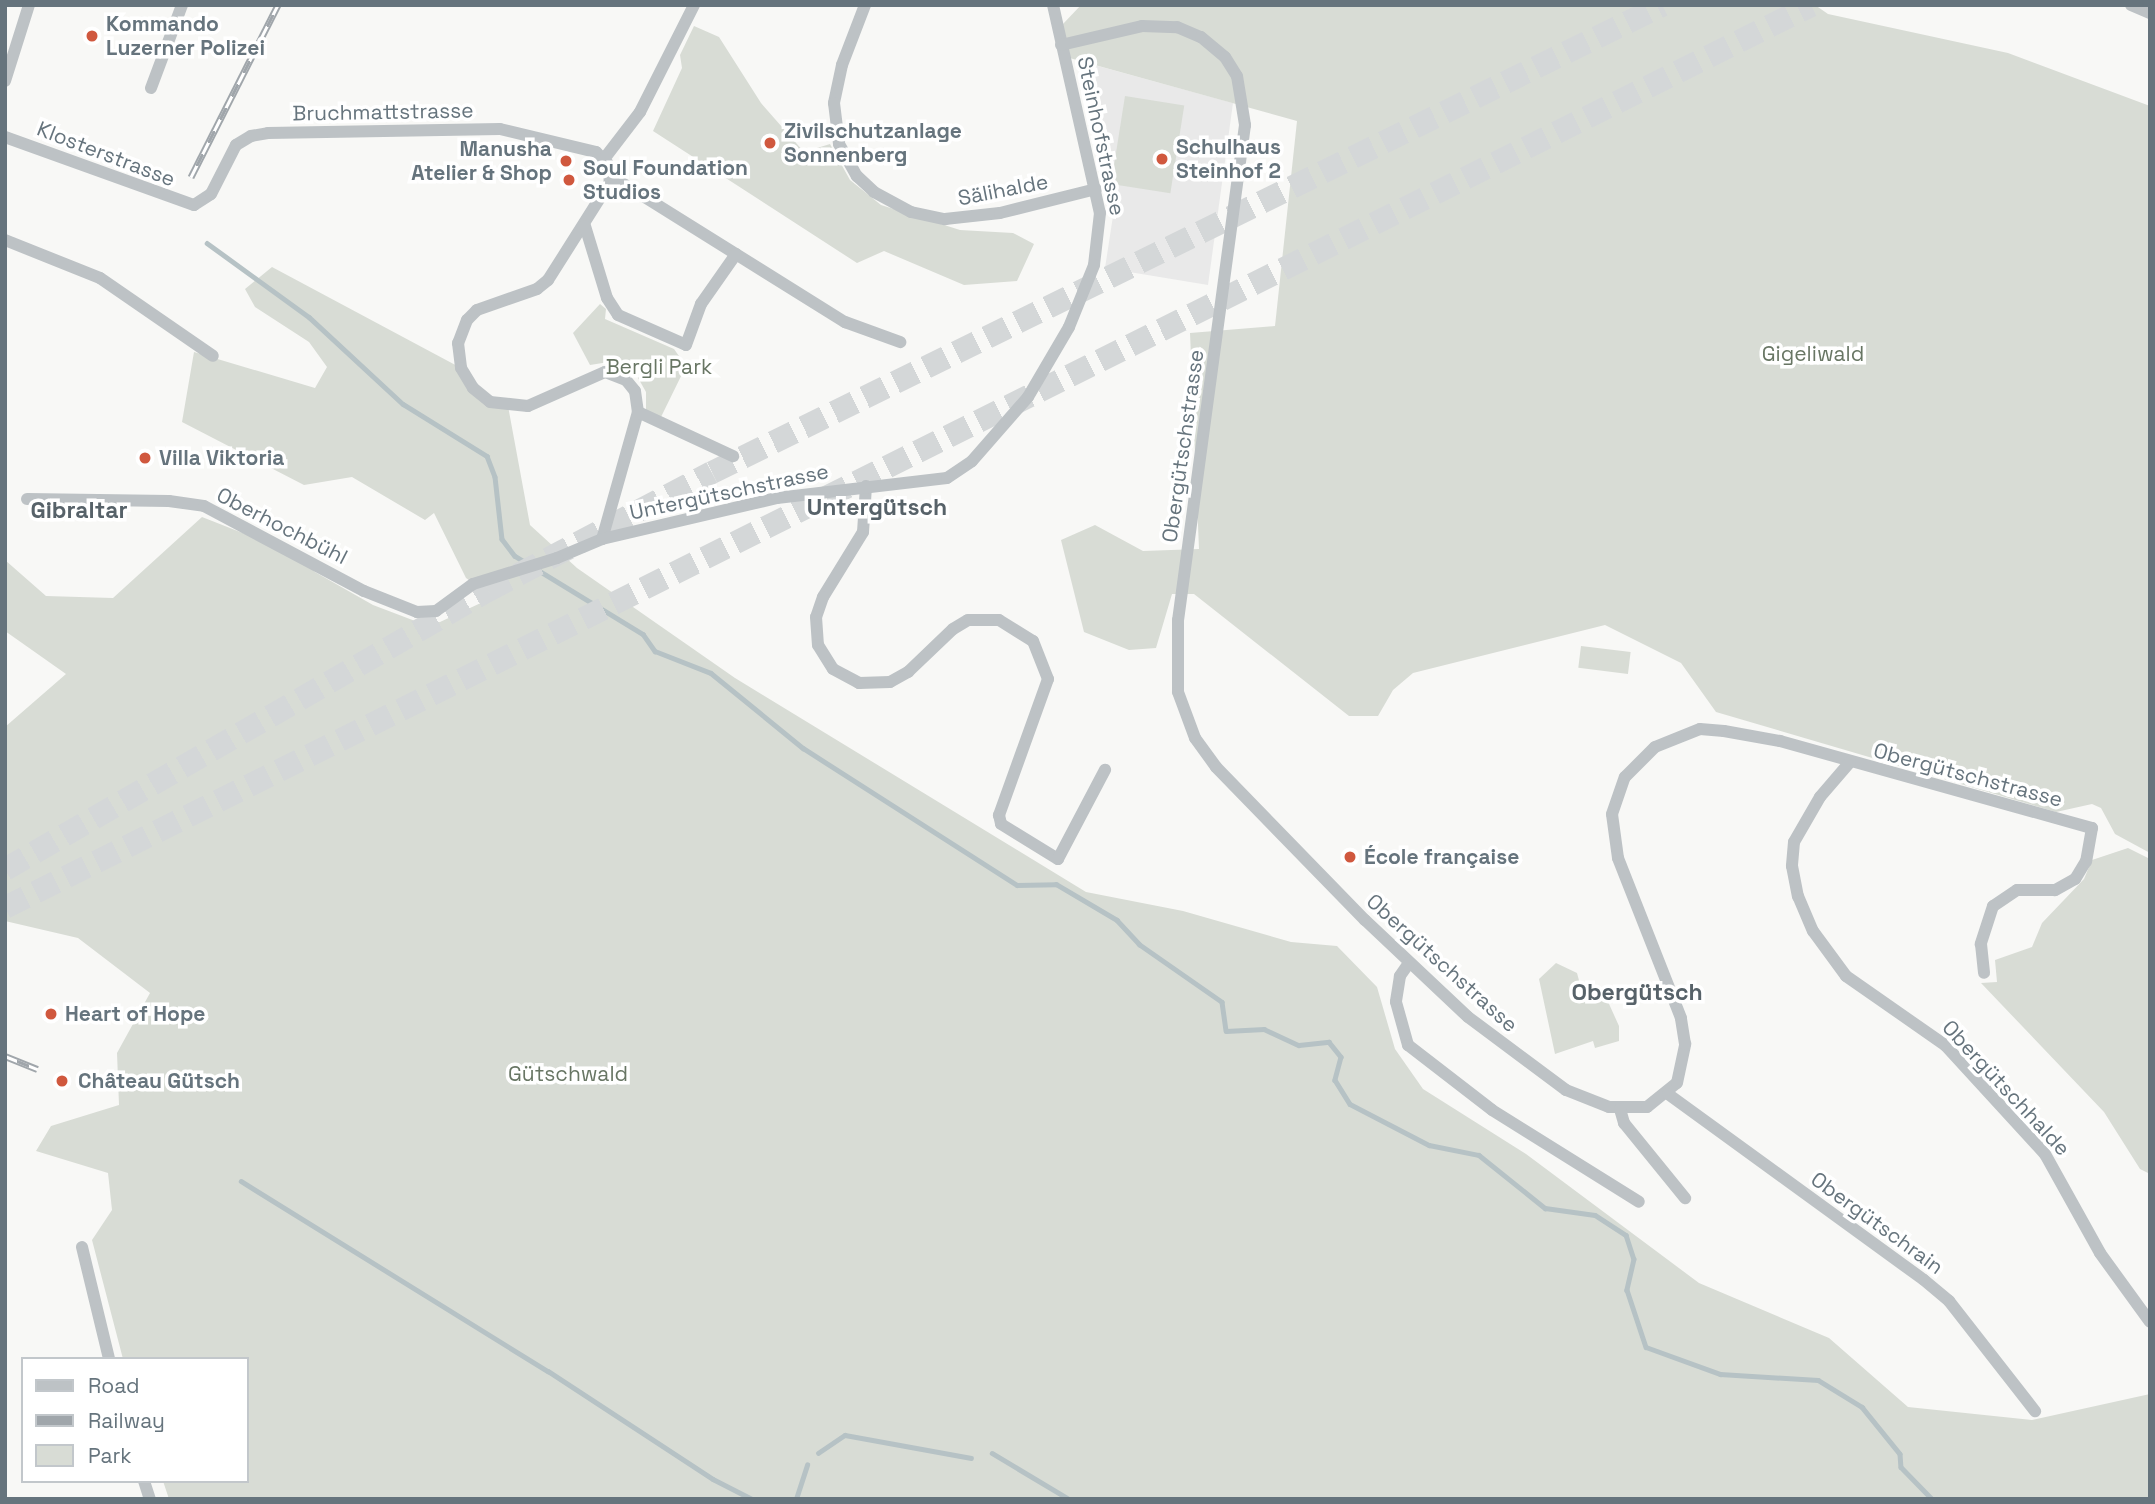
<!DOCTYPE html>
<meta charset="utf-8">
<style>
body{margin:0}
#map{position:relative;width:2155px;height:1504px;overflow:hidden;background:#f8f8f6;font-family:"Space Grotesk",sans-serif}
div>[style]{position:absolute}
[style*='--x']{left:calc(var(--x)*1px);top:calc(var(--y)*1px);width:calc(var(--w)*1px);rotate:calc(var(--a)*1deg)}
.built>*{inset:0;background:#e9e9e9}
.green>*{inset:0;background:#d8dcd5;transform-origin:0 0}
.stream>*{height:4.5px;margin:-2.25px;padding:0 2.25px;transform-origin:2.25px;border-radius:2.25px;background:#b6c2c5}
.highway-tunnel>*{height:23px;margin-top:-11.5px;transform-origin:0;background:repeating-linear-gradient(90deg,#d4d7d8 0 23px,transparent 0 34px)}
.street>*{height:12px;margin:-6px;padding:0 6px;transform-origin:6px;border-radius:6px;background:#bdc2c5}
.rail>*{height:7px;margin-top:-3.5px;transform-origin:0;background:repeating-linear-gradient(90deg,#fff 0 13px,#a0a6ab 0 26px);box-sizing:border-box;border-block:2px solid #a0a6ab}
.street-bridge>*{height:12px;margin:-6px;padding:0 6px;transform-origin:6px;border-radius:6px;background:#bdc2c5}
.dots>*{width:19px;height:19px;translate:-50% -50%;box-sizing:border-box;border:4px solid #fff;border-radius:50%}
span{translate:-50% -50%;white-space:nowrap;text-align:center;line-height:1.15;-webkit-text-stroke:7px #fff;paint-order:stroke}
.poi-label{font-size:21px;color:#66747d;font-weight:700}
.left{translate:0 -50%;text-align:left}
.right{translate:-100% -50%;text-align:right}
.street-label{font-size:21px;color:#66747d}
.park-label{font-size:21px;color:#687664}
.neighbourhood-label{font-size:23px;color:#576269;font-weight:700}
.frame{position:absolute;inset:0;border:7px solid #66747d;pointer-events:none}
.legend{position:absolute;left:21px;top:1357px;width:228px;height:126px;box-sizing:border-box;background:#fff;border:2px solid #c2c7cb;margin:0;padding:9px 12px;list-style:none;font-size:21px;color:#66747d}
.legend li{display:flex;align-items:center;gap:14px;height:35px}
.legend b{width:35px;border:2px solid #c2c7cb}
</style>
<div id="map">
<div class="built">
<div style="clip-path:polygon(1087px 63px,1233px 103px,1208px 285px,1105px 268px,1113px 216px,1080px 83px)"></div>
</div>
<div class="green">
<div style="clip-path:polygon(1081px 5px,1815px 5px,1828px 14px,2008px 53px,2150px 106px,2150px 853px,2115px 834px,2101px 808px,2092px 804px,2056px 812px,1716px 712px,1681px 663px,1605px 625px,1413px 673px,1393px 690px,1378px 716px,1349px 716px,1194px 594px,1172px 594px,1156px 648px,1129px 650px,1084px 632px,1061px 540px,1095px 525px,1143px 551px,1199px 549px,1190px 333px,1275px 326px,1297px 121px,1066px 57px,1063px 24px)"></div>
<div style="clip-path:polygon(694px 26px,719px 37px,761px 103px,804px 152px,830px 144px,850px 180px,881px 205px,960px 230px,1013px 233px,1034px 244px,1017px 281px,964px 285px,884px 251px,857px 263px,653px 131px,682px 68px,680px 55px)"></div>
<div style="left:1125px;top:96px;width:60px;height:89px;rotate:9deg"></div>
<div style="clip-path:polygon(272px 267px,461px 368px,473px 388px,508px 406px,530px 525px,577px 568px,735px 678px,1086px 892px,1183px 911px,1291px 942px,1337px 946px,1377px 987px,1395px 1049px,1423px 1089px,1526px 1154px,1699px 1283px,1829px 1338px,1908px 1407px,2032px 1420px,2150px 1394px,2150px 1499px,169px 1499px,163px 1481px,247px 1481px,247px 1359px,123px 1359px,92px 1240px,112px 1210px,108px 1173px,36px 1151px,51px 1126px,119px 1105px,117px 1053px,150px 993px,78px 938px,5px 921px,5px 727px,66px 674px,5px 631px,5px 560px,46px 596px,113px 598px,202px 517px,299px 555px,315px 572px,373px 605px,423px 624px,440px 622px,485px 601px,479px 587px,466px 578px,434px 513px,425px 520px,352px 477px,304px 485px,182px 422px,194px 352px,315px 388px,327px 367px,309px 342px,255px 307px,245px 289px)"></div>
<div style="clip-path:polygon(600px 304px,606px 309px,605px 319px,674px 349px,686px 366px,661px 417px,646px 410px,646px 392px,637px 376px,615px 361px,590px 365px,573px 333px)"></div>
<div style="left:1581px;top:646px;width:50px;height:22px;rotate:7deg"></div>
<div style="clip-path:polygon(2128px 848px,2150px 859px,2150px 1174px,2140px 1169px,2104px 1112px,1981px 983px,1997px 982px,1995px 960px,2032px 947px,2042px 923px,2084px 879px,2092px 860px)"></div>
<div style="clip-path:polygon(1556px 963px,1577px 973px,1584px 999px,1605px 995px,1619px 1026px,1619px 1041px,1595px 1048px,1593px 1041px,1555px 1054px,1539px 979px)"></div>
</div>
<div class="stream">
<div style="--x:207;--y:243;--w:126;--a:36"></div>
<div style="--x:309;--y:317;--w:128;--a:42.8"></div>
<div style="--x:403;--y:404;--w:99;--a:31.8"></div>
<div style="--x:487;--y:456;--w:22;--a:69"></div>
<div style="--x:495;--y:477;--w:62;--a:83.6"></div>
<div style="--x:502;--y:539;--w:21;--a:53"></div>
<div style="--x:515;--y:556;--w:150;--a:31.4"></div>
<div style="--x:643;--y:634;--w:21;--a:55"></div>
<div style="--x:655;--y:651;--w:60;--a:21.4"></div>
<div style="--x:711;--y:673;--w:119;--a:39.2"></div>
<div style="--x:803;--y:748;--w:254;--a:32.6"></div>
<div style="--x:1017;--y:885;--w:39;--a:-1"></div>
<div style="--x:1056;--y:884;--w:71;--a:30.5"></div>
<div style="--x:1117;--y:920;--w:33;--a:47"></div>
<div style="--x:1139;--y:944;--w:101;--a:34.9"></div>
<div style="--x:1222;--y:1002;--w:29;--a:82"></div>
<div style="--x:1226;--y:1031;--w:38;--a:-3"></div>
<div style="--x:1264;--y:1029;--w:38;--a:25"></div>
<div style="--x:1299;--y:1045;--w:30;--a:-6"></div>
<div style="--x:1329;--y:1042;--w:19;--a:51"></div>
<div style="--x:1341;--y:1057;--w:24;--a:105"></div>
<div style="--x:1335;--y:1080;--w:28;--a:58"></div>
<div style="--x:1350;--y:1104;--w:89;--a:27.4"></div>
<div style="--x:1429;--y:1145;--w:51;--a:11.3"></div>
<div style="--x:1479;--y:1155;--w:85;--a:38.8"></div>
<div style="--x:1545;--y:1208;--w:50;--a:8"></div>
<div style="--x:1595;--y:1215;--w:37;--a:33"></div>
<div style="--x:1626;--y:1235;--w:25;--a:72"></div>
<div style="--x:1634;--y:1259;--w:32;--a:103"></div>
<div style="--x:1627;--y:1290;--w:60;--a:71.6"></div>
<div style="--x:1646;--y:1347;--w:79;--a:20"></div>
<div style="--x:1720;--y:1374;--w:98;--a:3.5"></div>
<div style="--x:1818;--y:1380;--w:52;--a:31.5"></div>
<div style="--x:1862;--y:1407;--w:60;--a:51"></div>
<div style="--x:1900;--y:1454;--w:13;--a:86"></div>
<div style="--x:1901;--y:1467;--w:45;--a:45.9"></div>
<div style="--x:241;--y:1181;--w:361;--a:31.8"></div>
<div style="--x:548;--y:1371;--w:197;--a:33.2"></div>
<div style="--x:713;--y:1479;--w:44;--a:27.1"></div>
<div style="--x:818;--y:1453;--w:32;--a:-34"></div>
<div style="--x:845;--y:1435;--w:128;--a:10.3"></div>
<div style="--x:992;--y:1453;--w:90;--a:30.9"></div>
<div style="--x:796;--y:1499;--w:36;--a:-72"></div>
</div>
<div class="highway-tunnel">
<div style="--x:5;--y:869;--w:558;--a:-30.01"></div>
<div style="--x:488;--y:590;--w:253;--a:-27.8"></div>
<div style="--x:712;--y:472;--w:1059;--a:-26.18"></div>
<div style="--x:5;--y:907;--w:2019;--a:-26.54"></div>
</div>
<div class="street">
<div style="--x:865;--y:5;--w:64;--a:111"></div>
<div style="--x:842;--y:65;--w:39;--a:102"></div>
<div style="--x:834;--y:103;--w:41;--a:83"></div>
<div style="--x:839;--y:144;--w:37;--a:61"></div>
<div style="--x:857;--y:176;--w:23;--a:43"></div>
<div style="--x:874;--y:192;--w:42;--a:28.4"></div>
<div style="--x:911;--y:212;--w:35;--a:12"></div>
<div style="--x:945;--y:219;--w:55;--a:-6.2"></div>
<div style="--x:1000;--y:213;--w:99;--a:-14"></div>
<div style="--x:1053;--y:5;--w:213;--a:77.3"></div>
<div style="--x:1100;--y:213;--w:52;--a:96.6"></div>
<div style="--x:2131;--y:5;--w:21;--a:23"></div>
<div style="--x:1061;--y:45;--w:83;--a:-13.2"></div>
<div style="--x:1142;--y:26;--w:35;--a:2"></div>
<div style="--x:1177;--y:27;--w:26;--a:23"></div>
<div style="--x:1201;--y:37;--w:31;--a:40"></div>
<div style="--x:1225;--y:57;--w:22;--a:58"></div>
<div style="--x:1237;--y:76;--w:50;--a:80.7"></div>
<div style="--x:1245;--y:125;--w:500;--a:97.7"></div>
<div style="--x:1178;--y:620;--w:72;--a:90"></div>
<div style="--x:1178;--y:692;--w:49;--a:69.7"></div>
<div style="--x:1195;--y:738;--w:36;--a:54"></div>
<div style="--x:1216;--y:767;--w:214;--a:45.8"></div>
<div style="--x:1365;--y:920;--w:141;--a:43.3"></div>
<div style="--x:1468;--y:1017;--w:122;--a:36.7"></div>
<div style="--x:1566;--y:1090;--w:46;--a:21.6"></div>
<div style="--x:1609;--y:1107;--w:38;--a:0"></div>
<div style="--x:1647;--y:1107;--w:38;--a:-39"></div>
<div style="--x:1677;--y:1083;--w:40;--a:-78"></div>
<div style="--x:1685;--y:1044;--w:26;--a:-99"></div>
<div style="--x:1681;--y:1018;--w:172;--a:-111.5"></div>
<div style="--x:1618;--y:858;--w:44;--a:-97.8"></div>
<div style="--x:1612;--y:814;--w:39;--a:-71"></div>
<div style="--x:1625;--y:777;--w:42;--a:-45"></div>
<div style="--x:1655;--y:747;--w:48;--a:-21.8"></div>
<div style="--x:1700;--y:729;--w:24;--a:5"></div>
<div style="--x:1724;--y:731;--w:57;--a:10.1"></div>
<div style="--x:1780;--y:741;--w:324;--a:15.6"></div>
<div style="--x:2092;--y:828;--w:34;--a:100"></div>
<div style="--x:2086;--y:861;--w:21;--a:121"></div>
<div style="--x:2075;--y:879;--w:23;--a:151"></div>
<div style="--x:2055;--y:890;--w:38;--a:180"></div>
<div style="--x:2017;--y:890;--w:29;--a:146"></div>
<div style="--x:1993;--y:906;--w:40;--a:108"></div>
<div style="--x:1981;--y:944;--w:29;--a:84"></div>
<div style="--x:5;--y:81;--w:80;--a:-72.5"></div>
<div style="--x:151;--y:88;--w:89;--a:-69.5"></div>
<div style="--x:5;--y:137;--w:201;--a:19.8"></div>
<div style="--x:194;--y:205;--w:20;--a:-33"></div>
<div style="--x:211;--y:194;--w:55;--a:-63"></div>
<div style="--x:236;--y:145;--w:17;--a:-31"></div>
<div style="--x:251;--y:136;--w:17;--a:-10"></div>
<div style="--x:268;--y:133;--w:232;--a:-1"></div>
<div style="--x:500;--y:129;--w:99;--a:13.5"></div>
<div style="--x:596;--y:152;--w:17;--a:45"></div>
<div style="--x:608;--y:164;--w:18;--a:84"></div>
<div style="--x:610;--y:182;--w:116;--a:122.3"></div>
<div style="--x:548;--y:280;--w:14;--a:141"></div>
<div style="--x:537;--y:289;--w:64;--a:160.7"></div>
<div style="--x:477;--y:310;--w:14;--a:135"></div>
<div style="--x:467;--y:320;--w:25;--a:111"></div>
<div style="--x:458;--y:343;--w:25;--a:83"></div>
<div style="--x:461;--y:368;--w:23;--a:59"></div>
<div style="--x:473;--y:388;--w:22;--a:39"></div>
<div style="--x:490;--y:402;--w:38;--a:6"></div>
<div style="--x:528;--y:406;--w:84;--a:-23.8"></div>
<div style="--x:605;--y:372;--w:22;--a:21"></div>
<div style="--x:626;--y:380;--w:14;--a:51"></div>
<div style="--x:635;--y:391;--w:21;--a:82"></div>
<div style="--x:638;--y:412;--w:132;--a:105.8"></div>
<div style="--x:604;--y:159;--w:59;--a:-52.5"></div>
<div style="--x:640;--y:112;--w:120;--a:-63.2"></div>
<div style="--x:611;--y:176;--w:276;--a:32"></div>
<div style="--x:845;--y:322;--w:59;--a:20"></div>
<div style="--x:585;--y:226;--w:75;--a:73"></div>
<div style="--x:607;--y:298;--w:20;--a:57"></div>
<div style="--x:618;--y:315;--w:74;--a:23.8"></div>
<div style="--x:686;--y:345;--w:44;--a:-69.9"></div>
<div style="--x:701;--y:304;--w:61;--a:-55"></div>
<div style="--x:5;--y:240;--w:102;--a:21.8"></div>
<div style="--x:100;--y:278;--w:137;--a:34.6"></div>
<div style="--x:638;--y:412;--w:105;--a:24.9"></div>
<div style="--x:866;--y:486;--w:46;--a:93.7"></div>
<div style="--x:863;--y:532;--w:76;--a:121.6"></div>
<div style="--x:823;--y:597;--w:21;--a:109"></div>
<div style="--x:816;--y:617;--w:28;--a:86"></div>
<div style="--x:818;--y:645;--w:28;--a:58"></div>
<div style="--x:833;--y:669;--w:30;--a:28"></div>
<div style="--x:859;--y:683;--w:31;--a:-2"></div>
<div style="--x:890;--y:682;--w:21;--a:-29"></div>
<div style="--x:908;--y:672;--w:62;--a:-43.7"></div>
<div style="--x:953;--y:629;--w:17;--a:-31"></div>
<div style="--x:968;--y:620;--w:31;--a:0"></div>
<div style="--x:999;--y:620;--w:40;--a:32"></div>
<div style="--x:1033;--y:641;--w:41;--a:68.5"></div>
<div style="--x:1048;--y:679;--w:145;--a:109.8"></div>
<div style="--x:999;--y:815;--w:9;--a:77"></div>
<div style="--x:1001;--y:824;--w:67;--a:31.6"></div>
<div style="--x:1058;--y:859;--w:101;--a:-62.2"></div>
<div style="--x:27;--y:499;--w:142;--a:0.8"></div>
<div style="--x:169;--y:501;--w:35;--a:8"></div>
<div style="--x:204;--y:506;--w:181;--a:28"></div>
<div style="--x:364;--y:591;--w:57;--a:21.6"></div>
<div style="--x:417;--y:612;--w:19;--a:-3"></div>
<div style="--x:436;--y:611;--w:46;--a:-36.1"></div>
<div style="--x:557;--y:558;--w:49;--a:-22.9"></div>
<div style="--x:602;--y:539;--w:180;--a:-13.2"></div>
<div style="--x:777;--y:498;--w:171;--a:-6.7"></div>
<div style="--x:947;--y:478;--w:30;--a:-34"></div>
<div style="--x:972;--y:461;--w:85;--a:-48.8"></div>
<div style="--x:1028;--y:397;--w:81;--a:-59.6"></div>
<div style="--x:1850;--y:762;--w:46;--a:130.6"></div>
<div style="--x:1820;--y:797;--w:52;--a:120"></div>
<div style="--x:1794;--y:842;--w:24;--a:95"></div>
<div style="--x:1792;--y:866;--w:31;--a:79"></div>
<div style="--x:1798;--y:896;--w:38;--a:67"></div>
<div style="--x:1813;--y:931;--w:56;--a:53.7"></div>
<div style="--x:1846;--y:976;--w:121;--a:34.9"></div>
<div style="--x:1945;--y:1045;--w:148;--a:47.5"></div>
<div style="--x:2045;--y:1154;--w:113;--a:60.9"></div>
<div style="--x:2100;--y:1253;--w:85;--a:54.1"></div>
<div style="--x:1409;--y:963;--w:16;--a:125"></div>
<div style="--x:1400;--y:976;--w:26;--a:99"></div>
<div style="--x:1396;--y:1002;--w:45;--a:74.4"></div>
<div style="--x:1408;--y:1045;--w:106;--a:37.7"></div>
<div style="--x:1492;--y:1110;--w:173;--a:32"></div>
<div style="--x:1668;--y:1094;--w:316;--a:36"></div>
<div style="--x:1924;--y:1280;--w:33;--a:40"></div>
<div style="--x:1949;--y:1301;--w:140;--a:52"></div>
<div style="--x:1620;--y:1109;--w:15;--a:74"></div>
<div style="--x:1624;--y:1123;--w:97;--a:50.9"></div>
<div style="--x:82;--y:1247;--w:115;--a:76.4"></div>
<div style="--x:144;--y:1481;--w:19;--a:72"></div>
</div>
<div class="rail">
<div style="--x:191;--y:177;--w:193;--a:-63.2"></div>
<div style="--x:5;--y:1056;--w:35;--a:22"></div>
</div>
<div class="street-bridge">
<div style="--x:1069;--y:327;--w:67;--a:-68"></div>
<div style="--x:473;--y:584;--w:88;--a:-17.2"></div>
</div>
<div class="dots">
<div style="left:92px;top:36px;background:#d0583e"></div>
<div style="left:770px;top:143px;background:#d0583e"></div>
<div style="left:1162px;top:159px;background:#d0583e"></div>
<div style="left:566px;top:161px;background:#d0583e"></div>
<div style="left:569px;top:180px;background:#d0583e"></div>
<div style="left:145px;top:458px;background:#d0583e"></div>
<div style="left:1350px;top:857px;background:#d0583e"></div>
<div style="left:51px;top:1014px;background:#d0583e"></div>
<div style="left:62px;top:1081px;background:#d0583e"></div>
</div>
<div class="poi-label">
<span class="left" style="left:106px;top:36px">Kommando<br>Luzerner Polizei</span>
<span class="left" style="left:784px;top:143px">Zivilschutzanlage<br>Sonnenberg</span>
<span class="left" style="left:1176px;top:159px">Schulhaus<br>Steinhof 2</span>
<span class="right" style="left:552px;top:161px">Manusha<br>Atelier &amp; Shop</span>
<span class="left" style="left:583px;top:180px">Soul Foundation<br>Studios</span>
<span class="left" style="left:159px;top:458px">Villa Viktoria</span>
<span class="left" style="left:1364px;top:857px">École française</span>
<span class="left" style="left:65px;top:1014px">Heart of Hope</span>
<span class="left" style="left:78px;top:1081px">Château Gütsch</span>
</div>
<div class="street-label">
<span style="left:383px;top:112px;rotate:-1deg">Bruchmattstrasse</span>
<span style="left:1101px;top:136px;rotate:78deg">Steinhofstrasse</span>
<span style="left:106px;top:154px;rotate:21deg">Klosterstrasse</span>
<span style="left:1003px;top:190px;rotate:-11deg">Sälihalde</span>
<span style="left:1183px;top:446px;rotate:-82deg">Obergütschstrasse</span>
<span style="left:729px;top:492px;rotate:-12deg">Untergütschstrasse</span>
<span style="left:282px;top:526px;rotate:27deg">Oberhochbühl</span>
<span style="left:1968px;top:775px;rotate:15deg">Obergütschstrasse</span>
<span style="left:1442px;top:963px;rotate:42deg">Obergütschstrasse</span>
<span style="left:2006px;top:1088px;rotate:47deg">Obergütschhalde</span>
<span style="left:1877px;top:1223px;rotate:36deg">Obergütschrain</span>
</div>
<div class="park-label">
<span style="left:1813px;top:354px">Gigeliwald</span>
<span style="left:659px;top:367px">Bergli Park</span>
<span style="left:568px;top:1074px">Gütschwald</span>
</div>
<div class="neighbourhood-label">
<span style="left:877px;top:507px">Untergütsch</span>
<span style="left:79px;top:510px">Gibraltar</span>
<span style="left:1637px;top:992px">Obergütsch</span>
</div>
<div class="frame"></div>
<ul class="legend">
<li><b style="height:9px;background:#bdc2c5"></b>Road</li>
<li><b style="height:9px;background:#a0a6ab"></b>Railway</li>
<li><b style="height:19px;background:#d8dcd5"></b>Park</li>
</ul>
</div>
